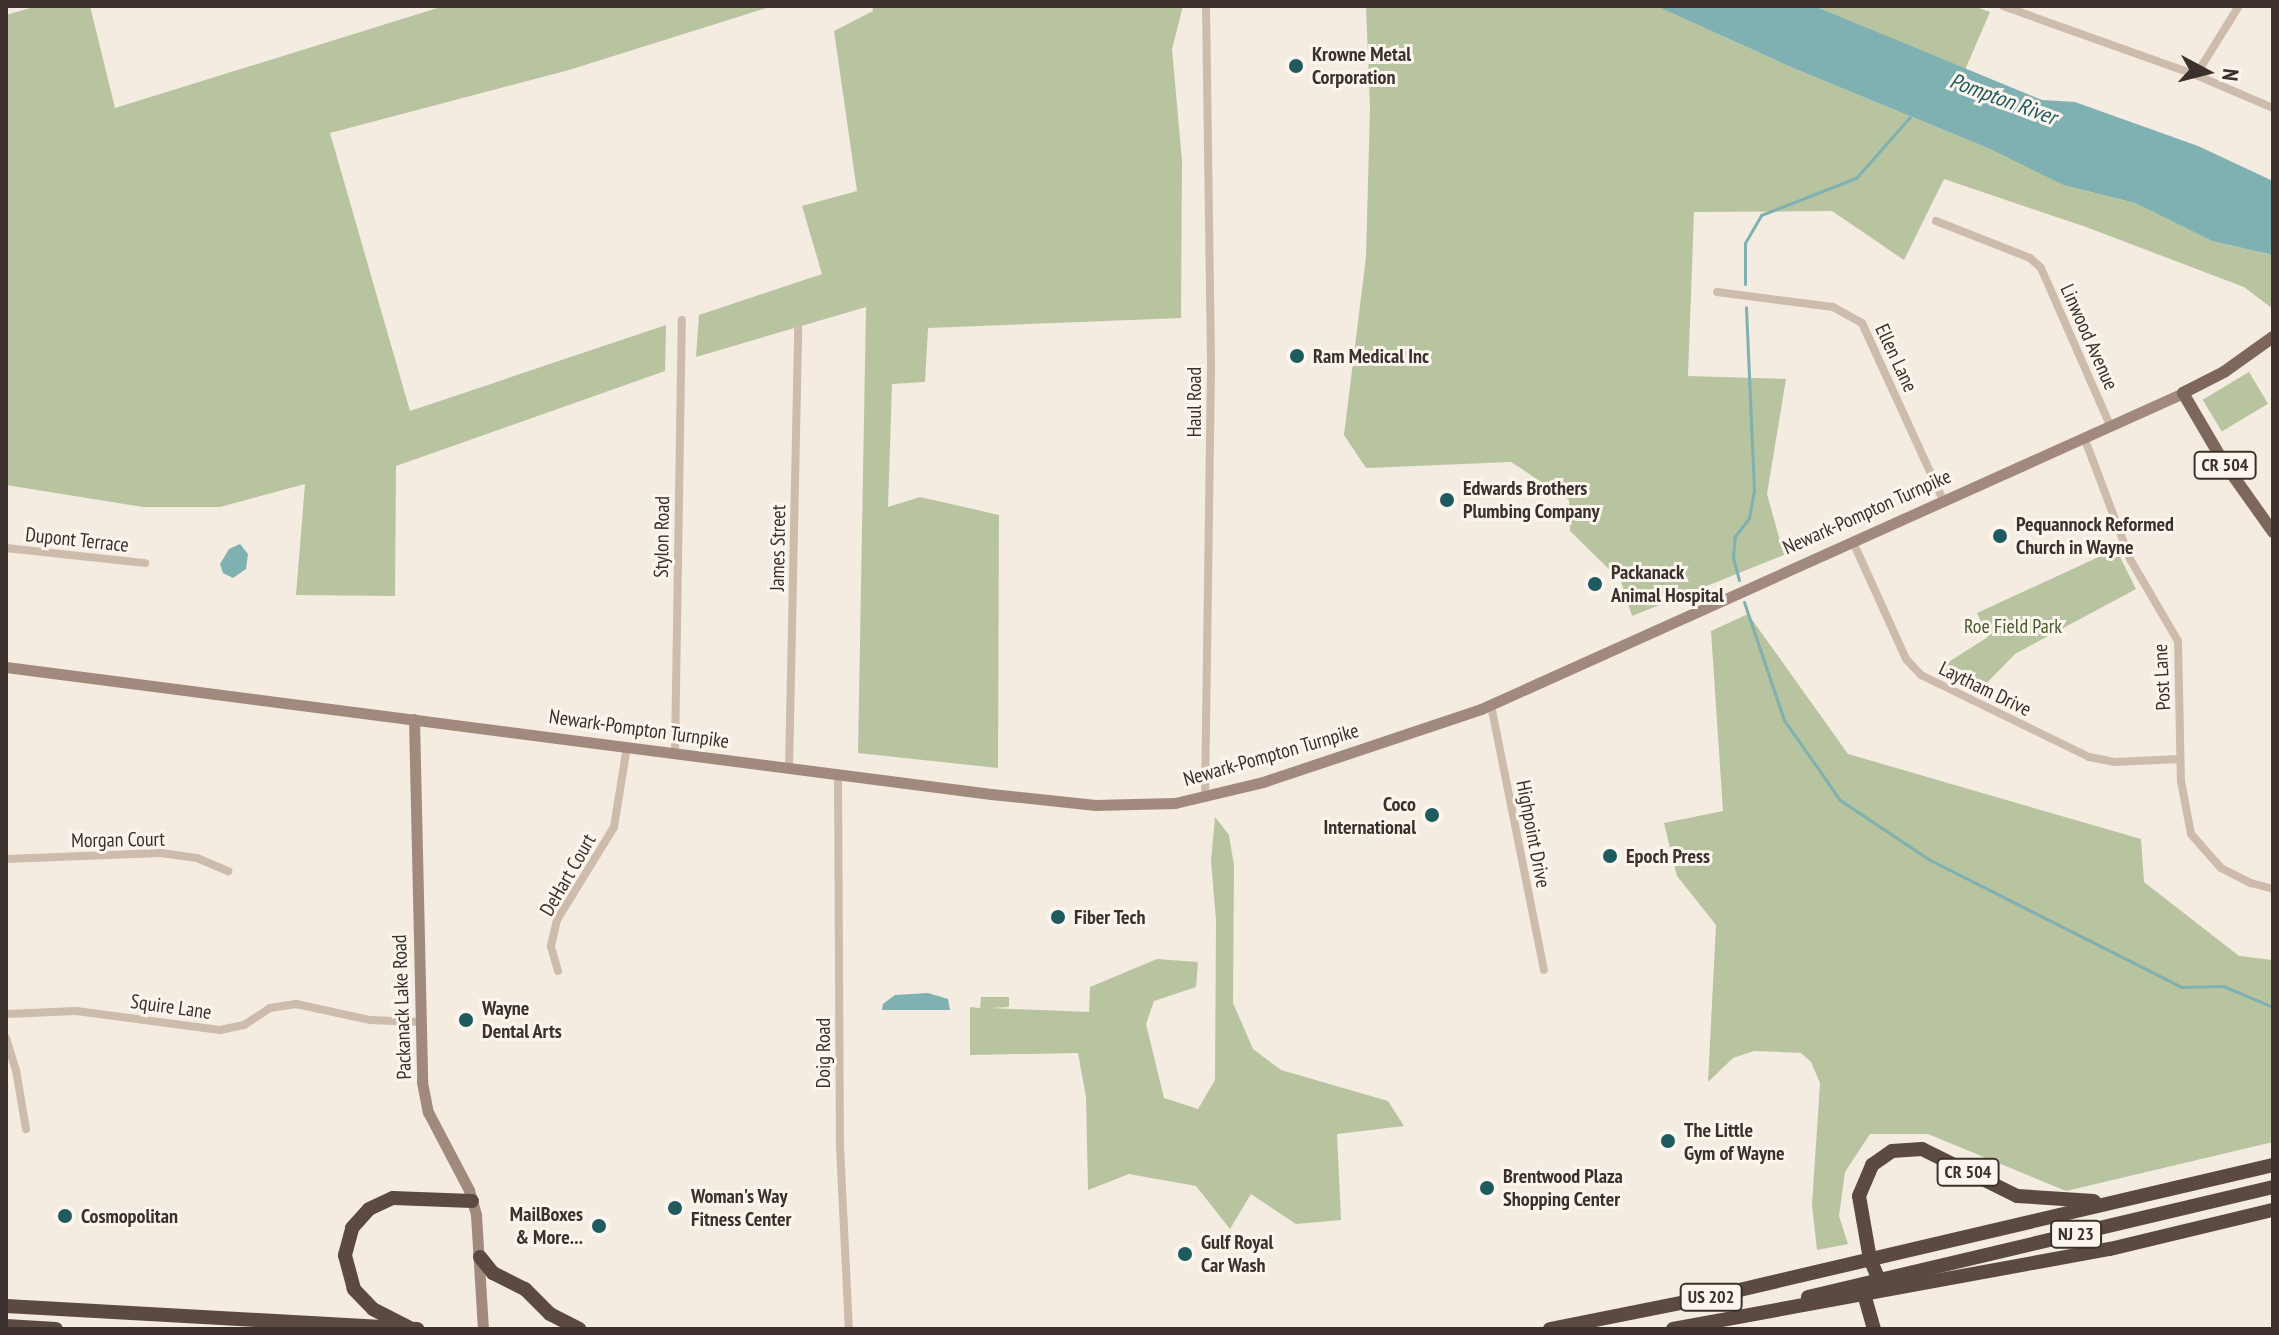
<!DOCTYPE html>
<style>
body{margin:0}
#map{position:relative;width:2279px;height:1335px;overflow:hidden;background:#f4ebe1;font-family:"PT Sans Narrow",sans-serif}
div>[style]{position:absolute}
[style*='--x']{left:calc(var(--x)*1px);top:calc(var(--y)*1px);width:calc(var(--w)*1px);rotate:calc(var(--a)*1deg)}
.green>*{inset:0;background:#b8c4a0;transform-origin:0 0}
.water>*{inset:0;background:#7fb0b2}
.stream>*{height:3px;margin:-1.5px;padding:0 1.5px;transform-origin:1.5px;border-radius:1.5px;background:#7fb0b2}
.street>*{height:8px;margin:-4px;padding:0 4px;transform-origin:4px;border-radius:4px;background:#cdbbac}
.secondary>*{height:11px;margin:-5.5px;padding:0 5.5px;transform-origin:5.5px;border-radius:5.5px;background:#a18a7d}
.primary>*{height:12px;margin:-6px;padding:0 6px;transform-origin:6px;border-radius:6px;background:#7d675c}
.highway>*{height:14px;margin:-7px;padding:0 7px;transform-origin:7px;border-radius:7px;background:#5c4a42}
.dots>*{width:22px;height:22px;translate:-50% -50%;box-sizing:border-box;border:4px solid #fbf5ee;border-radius:50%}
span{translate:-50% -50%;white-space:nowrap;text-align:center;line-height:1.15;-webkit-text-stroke:6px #fbf5ee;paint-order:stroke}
.shield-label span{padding:2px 6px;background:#fbf5ee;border:2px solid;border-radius:6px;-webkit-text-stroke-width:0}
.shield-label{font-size:18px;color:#3b302b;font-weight:700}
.poi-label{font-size:20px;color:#3b302b;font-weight:700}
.left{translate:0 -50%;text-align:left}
.right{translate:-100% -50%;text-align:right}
.street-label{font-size:20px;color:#3b302b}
.park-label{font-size:20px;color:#4a5a2e}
.water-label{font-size:22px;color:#1f5a5e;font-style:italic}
.frame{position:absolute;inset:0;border:8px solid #3b302b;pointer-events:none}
.north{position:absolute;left:2167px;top:32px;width:80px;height:80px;-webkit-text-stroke:6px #fbf5ee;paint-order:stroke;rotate:97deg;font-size:22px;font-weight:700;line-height:32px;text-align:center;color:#3b302b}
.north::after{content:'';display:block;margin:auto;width:28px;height:36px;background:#3b302b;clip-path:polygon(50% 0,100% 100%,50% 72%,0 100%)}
</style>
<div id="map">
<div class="green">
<div style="clip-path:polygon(37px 6px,90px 6px,115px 108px,444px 6px,773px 6px,569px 70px,330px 133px,410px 411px,666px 325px,665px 371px,396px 466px,395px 596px,296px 595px,305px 484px,220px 507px,143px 507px,6px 485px,6px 15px)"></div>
<div style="clip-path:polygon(872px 6px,1183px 6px,1172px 49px,1182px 161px,1181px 318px,928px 328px,925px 382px,892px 384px,888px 507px,920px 497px,999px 515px,998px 768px,858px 753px,866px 307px,696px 357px,699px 315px,822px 274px,802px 206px,857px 191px,834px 31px,873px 11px)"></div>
<div style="clip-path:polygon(1366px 6px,1656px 6px,1793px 68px,1990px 149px,2063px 185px,2135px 203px,2212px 241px,2273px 255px,2273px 309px,2244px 287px,2086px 227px,1944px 179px,1904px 260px,1832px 211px,1694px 212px,1688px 376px,1786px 379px,1767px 494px,1784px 555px,1632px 616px,1621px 581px,1570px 531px,1569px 500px,1511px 462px,1366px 468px,1344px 435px,1366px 257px,1370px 108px)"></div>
<div style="clip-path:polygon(1814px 6px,1973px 6px,1990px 12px,1965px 70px)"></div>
<div style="left:2249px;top:372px;width:37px;height:54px;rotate:59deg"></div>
<div style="clip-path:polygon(2116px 549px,2136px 589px,2015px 654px,1977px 693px,1936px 670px,1988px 637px,1977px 613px)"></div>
<div style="clip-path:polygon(1748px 614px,1848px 754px,2141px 839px,2144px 882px,2239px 956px,2273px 960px,2273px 1142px,2066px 1191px,1928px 1134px,1870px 1134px,1845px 1172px,1839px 1216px,1848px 1244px,1817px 1250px,1812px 1205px,1820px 1083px,1811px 1062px,1801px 1053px,1754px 1051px,1733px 1058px,1708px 1082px,1716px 925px,1677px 876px,1664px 823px,1723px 811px,1711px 631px)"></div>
<div style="clip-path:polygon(1215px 817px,1229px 835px,1234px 865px,1233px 1003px,1253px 1049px,1281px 1070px,1388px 1101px,1404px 1126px,1337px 1134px,1341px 1220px,1296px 1224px,1251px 1194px,1230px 1229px,1196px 1186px,1129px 1174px,1088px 1190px,1086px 1097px,1078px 1053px,970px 1055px,970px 1007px,980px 1008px,981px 997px,1009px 997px,1009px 1007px,990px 1008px,1089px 1012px,1090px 987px,1157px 959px,1198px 962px,1196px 987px,1154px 1001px,1146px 1024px,1164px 1098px,1198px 1109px,1215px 1080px,1216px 920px,1211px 861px)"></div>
</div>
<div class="water">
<div style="clip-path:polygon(1656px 6px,1814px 6px,2042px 100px,2075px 102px,2198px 146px,2273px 181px,2273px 255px,2212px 241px,2135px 203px,2063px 185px,1990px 149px,1793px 68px)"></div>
<div style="clip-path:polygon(240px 544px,248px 554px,246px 569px,233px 578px,223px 573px,220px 564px,229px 549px)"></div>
<div style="clip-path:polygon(928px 993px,948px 999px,950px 1010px,882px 1010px,883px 1004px,895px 995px)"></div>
</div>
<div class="stream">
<div style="--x:1745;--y:284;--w:41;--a:-90"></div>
<div style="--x:1745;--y:243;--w:32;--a:-60"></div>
<div style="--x:1761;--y:215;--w:102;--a:-21.3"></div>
<div style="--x:1856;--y:178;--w:81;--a:-48.5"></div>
<div style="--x:1739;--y:580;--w:24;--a:-105"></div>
<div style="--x:1733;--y:557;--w:21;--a:-85"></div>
<div style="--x:1735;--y:536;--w:23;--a:-52"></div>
<div style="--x:1749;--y:518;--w:27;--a:-80"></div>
<div style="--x:1754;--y:491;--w:184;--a:-92.5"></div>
<div style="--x:1744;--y:602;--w:125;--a:71.3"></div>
<div style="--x:1784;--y:720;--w:98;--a:55"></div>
<div style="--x:1840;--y:800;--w:108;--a:33.7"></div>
<div style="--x:1930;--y:860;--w:281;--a:26.8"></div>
<div style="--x:2181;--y:987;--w:42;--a:-1.4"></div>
<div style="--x:2223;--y:986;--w:54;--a:22.8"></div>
</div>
<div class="street">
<div style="--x:2003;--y:6;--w:205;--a:19.7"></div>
<div style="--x:2196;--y:75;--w:84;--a:23.2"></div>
<div style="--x:2196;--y:75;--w:81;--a:-58.1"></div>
<div style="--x:1936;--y:221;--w:101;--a:21.5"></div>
<div style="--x:2030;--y:258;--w:15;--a:42"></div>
<div style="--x:2041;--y:268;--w:171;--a:66.3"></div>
<div style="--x:1717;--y:292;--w:117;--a:7.4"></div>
<div style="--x:1833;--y:307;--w:33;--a:29"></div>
<div style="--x:1862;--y:323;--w:195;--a:65.4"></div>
<div style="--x:2084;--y:437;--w:130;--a:69.3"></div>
<div style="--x:2130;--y:559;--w:95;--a:59.7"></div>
<div style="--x:2178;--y:641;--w:140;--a:88.8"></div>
<div style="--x:2181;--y:781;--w:54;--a:79.3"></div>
<div style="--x:2191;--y:834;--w:45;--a:48.6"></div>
<div style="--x:2221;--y:868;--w:34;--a:27"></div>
<div style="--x:2251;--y:883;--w:23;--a:15"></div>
<div style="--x:1853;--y:542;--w:128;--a:65.6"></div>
<div style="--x:1906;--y:659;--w:22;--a:47"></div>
<div style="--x:1921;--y:675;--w:187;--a:26"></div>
<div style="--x:2089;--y:757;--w:26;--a:11"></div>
<div style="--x:2115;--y:762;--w:65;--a:-2.6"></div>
<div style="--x:6;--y:548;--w:140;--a:6.2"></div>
<div style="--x:1491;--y:705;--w:270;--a:78.7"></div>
<div style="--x:675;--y:753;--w:433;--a:-89.1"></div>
<div style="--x:789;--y:769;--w:441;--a:-88.8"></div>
<div style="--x:838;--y:775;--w:372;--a:89.7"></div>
<div style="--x:840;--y:1147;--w:182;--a:87.2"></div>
<div style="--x:1205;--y:798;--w:436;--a:-89.2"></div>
<div style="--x:1211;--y:362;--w:356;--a:-90.8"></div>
<div style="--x:6;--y:859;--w:155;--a:-2.2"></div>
<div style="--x:161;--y:853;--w:36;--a:8"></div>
<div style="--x:197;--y:858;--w:34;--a:23"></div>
<div style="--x:558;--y:971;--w:26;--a:-106"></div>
<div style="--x:551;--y:946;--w:27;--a:-77"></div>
<div style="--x:557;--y:920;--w:109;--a:-58.5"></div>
<div style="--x:614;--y:827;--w:81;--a:-80.8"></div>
<div style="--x:6;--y:1014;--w:70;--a:-2.5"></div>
<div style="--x:76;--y:1011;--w:145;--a:7.5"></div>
<div style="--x:220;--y:1030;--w:25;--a:-12"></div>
<div style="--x:244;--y:1025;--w:31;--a:-33"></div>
<div style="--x:270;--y:1008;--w:26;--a:-9"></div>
<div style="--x:296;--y:1004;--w:76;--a:12.2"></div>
<div style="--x:370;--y:1020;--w:50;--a:2.3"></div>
<div style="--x:6;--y:1038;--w:34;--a:73"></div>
<div style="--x:16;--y:1070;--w:60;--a:80.4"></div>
</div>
<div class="secondary">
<div style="--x:6;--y:667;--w:993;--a:7.35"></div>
<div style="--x:991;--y:794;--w:105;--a:6"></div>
<div style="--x:1095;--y:805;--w:80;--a:-1.4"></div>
<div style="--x:1175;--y:803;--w:90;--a:-13.4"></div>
<div style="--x:1263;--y:782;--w:230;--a:-18.5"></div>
<div style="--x:1481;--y:709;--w:770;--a:-24.23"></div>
<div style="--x:414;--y:719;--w:363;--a:88.7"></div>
<div style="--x:422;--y:1082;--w:31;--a:79"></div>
<div style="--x:428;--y:1112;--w:88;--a:62.3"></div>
<div style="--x:469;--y:1190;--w:26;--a:74"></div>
<div style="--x:476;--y:1215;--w:114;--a:86.5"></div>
</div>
<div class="primary">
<div style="--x:2273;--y:337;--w:60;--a:144.5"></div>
<div style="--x:2224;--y:372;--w:46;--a:152.9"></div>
<div style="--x:2183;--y:393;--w:81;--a:59.6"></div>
<div style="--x:2224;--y:463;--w:85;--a:54.6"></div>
</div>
<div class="highway">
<div style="--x:480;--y:1257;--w:21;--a:51"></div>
<div style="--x:493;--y:1273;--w:36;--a:27"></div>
<div style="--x:525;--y:1289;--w:35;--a:45"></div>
<div style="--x:550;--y:1314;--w:33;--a:27"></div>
<div style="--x:1886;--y:1284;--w:8;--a:-150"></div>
<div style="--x:1879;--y:1280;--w:23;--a:-113"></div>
<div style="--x:1870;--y:1259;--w:64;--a:-99.9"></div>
<div style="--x:1859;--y:1196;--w:34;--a:-67"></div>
<div style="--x:1872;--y:1165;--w:24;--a:-35"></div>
<div style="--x:1892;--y:1151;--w:30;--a:-4"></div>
<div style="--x:1922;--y:1149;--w:106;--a:26.3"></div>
<div style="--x:2017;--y:1196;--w:77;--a:3.7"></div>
<div style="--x:1862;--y:1287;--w:44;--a:74.1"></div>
<div style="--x:1808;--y:1297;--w:478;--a:-13.3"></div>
<div style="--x:6;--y:1306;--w:412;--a:3.2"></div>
<div style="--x:6;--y:1326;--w:50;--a:3.4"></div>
<div style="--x:408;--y:1327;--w:39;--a:-153"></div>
<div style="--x:373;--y:1309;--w:28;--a:-134"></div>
<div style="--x:354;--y:1289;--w:35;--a:-105"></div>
<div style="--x:345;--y:1255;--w:28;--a:-75"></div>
<div style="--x:352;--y:1228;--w:25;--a:-48"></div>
<div style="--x:369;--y:1209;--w:26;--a:-25"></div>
<div style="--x:393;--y:1198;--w:79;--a:2.2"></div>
<div style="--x:1550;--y:1329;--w:158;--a:-11.3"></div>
<div style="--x:1705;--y:1298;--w:583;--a:-13.18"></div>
<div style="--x:1673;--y:1329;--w:444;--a:-10.4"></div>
<div style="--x:2110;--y:1249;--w:168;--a:-13.5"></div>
</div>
<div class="dots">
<div style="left:1296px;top:66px;background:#1f5a5e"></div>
<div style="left:1297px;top:356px;background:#1f5a5e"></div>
<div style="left:1447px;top:500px;background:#1f5a5e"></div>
<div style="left:2000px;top:536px;background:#1f5a5e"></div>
<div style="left:1595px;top:584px;background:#1f5a5e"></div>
<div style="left:1432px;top:815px;background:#1f5a5e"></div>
<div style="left:1610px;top:856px;background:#1f5a5e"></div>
<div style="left:1058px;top:917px;background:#1f5a5e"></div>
<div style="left:466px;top:1020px;background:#1f5a5e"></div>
<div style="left:1668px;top:1141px;background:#1f5a5e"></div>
<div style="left:1487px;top:1188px;background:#1f5a5e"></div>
<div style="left:675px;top:1208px;background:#1f5a5e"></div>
<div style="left:65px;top:1216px;background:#1f5a5e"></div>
<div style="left:599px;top:1226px;background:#1f5a5e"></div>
<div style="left:1185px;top:1254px;background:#1f5a5e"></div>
</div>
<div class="shield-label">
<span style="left:2225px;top:465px">CR 504</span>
<span style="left:1968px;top:1172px">CR 504</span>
<span style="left:2076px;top:1234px">NJ 23</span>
<span style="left:1711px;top:1297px">US 202</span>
</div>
<div class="poi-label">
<span class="left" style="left:1312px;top:66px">Krowne Metal<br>Corporation</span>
<span class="left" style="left:1313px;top:356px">Ram Medical Inc</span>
<span class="left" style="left:1463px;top:500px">Edwards Brothers<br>Plumbing Company</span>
<span class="left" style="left:2016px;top:536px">Pequannock Reformed<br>Church in Wayne</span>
<span class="left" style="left:1611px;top:584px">Packanack<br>Animal Hospital</span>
<span class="right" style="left:1416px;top:816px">Coco<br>International</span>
<span class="left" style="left:1626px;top:856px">Epoch Press</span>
<span class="left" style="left:1074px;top:917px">Fiber Tech</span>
<span class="left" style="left:482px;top:1020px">Wayne<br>Dental Arts</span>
<span class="left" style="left:1684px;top:1142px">The Little<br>Gym of Wayne</span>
<span class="left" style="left:1503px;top:1188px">Brentwood Plaza<br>Shopping Center</span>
<span class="left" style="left:691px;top:1208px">Woman's Way<br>Fitness Center</span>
<span class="right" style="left:583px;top:1226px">MailBoxes<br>&amp; More...</span>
<span class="left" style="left:81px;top:1216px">Cosmopolitan</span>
<span class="left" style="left:1201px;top:1254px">Gulf Royal<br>Car Wash</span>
</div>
<div class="street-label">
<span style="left:2089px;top:337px;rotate:66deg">Linwood Avenue</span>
<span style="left:1896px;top:358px;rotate:65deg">Ellen Lane</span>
<span style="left:1194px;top:402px;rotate:-90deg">Haul Road</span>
<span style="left:1867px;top:512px;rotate:-24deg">Newark-Pompton Turnpike</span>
<span style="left:662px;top:537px;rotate:-89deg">Stylon Road</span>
<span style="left:77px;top:540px;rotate:6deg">Dupont Terrace</span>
<span style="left:778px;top:548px;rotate:-89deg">James Street</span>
<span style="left:2162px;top:677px;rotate:-93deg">Post Lane</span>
<span style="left:1985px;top:689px;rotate:26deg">Laytham Drive</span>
<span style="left:639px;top:729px;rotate:8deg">Newark-Pompton Turnpike</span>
<span style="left:1271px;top:755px;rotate:-16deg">Newark-Pompton Turnpike</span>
<span style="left:1533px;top:834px;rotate:79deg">Highpoint Drive</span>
<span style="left:118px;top:840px;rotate:-1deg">Morgan Court</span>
<span style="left:568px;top:875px;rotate:-60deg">DeHart Court</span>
<span style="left:171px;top:1007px;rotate:8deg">Squire Lane</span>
<span style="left:402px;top:1007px;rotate:-92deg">Packanack Lake Road</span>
<span style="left:823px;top:1053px;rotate:-90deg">Doig Road</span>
</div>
<div class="park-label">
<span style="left:2013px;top:626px">Roe Field Park</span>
</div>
<div class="water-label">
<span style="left:2003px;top:99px;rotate:20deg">Pompton River</span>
</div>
<div class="frame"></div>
<div class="north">N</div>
</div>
